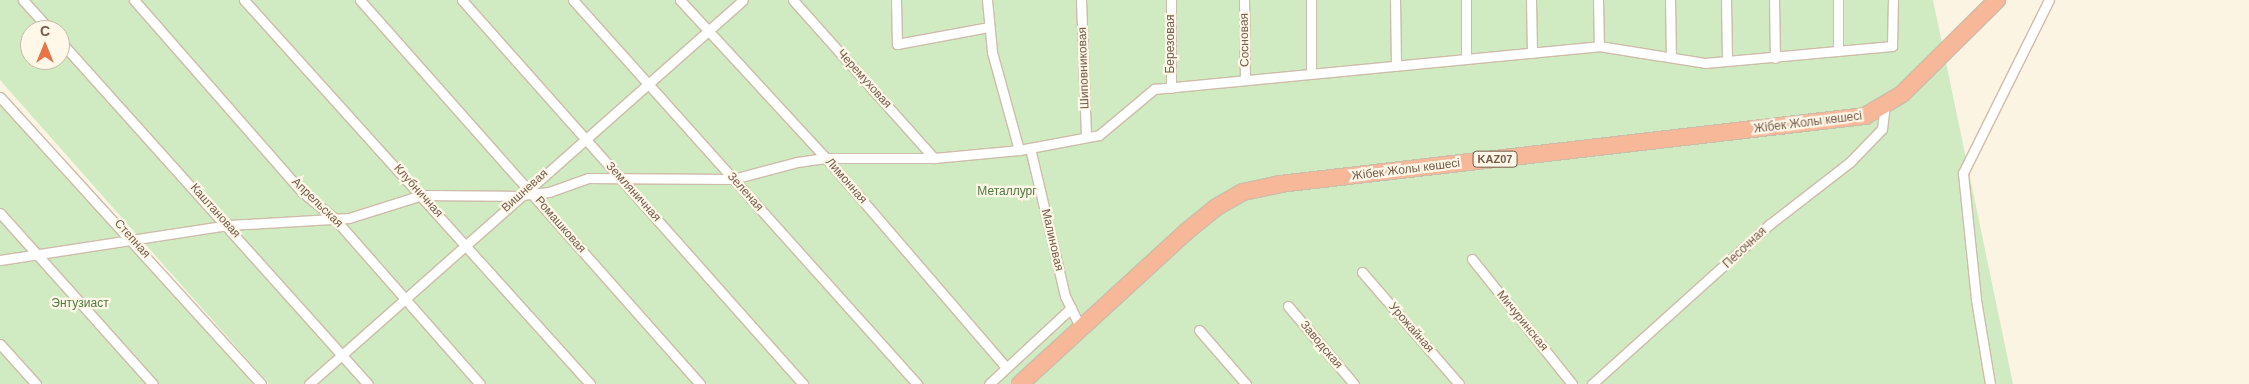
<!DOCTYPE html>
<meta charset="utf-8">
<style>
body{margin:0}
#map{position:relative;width:2249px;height:384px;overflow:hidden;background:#fcf4e3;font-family:Helvetica,sans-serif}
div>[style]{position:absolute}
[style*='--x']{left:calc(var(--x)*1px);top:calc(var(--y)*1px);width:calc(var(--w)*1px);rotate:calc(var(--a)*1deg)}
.green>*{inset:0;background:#d0eac1}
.roads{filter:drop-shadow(1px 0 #cebcaa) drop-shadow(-1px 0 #cebcaa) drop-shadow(0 1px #cebcaa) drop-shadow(0 -1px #cebcaa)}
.street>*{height:9px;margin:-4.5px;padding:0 4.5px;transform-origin:4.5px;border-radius:4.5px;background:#fff}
.highway>*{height:16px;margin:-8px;padding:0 8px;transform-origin:8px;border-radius:8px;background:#f7b799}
span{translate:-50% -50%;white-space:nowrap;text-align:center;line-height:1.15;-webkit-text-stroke:4.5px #fff8e9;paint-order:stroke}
.shield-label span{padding:1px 4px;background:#fff8e9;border:1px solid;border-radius:4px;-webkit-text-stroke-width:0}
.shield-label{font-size:11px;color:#755b49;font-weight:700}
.street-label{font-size:12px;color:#755b49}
.park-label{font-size:12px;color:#4e7a41}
.north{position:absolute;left:20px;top:20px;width:50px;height:50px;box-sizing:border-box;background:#fff8e9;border:1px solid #c8b9a9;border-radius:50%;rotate:0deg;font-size:14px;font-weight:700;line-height:20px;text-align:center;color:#755b49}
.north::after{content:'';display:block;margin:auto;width:18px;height:22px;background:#e87347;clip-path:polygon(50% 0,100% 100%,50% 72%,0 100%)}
</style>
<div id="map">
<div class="green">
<div style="clip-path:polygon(evenodd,0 0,1933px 0,2013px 384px,269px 384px,0 80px,0 0,30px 30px,60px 30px,60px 60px,30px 60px,30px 30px)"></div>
<div style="clip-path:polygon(0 93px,258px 384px,0 384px)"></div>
</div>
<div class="roads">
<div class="street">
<div style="--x:23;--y:0;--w:40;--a:48"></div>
<div style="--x:134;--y:0;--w:255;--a:48.8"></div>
<div style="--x:302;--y:192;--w:41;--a:39.1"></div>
<div style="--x:334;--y:218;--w:221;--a:48.7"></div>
<div style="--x:244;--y:0;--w:517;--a:47.98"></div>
<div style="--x:360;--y:0;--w:513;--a:48.48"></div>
<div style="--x:462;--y:0;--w:514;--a:48.39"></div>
<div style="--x:573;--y:0;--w:516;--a:48.14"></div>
<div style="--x:680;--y:0;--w:215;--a:47.3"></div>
<div style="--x:826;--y:158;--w:276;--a:49.3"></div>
<div style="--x:793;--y:0;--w:212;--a:48.3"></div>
<div style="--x:896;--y:0;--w:44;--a:88.7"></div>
<div style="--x:897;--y:44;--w:94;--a:-10.5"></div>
<div style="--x:987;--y:0;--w:52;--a:84.5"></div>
<div style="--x:992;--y:52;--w:102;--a:74.6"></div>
<div style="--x:1081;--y:0;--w:137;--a:87.9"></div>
<div style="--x:1171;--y:0;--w:88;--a:90"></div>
<div style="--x:1244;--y:0;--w:80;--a:89.3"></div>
<div style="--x:1311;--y:0;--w:73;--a:90"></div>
<div style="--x:1395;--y:0;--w:66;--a:89.1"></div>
<div style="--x:1466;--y:0;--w:59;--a:90"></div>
<div style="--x:1531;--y:0;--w:53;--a:88.9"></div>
<div style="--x:1598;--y:0;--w:46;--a:88.8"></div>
<div style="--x:1670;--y:0;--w:57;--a:89"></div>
<div style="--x:1726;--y:0;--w:60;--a:89"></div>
<div style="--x:1774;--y:0;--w:58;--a:89"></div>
<div style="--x:60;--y:41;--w:461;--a:48.1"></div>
<div style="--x:1838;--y:50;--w:50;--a:-90"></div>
<div style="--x:0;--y:97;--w:388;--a:47.7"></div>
<div style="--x:1030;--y:148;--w:152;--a:76.7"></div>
<div style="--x:1065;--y:296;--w:37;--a:64"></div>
<div style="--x:521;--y:195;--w:28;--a:-6"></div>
<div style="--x:549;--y:192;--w:41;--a:-19.7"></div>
<div style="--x:588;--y:178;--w:145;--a:0.4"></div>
<div style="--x:733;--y:179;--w:66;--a:-14.9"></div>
<div style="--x:797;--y:162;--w:29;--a:-8"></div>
<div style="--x:826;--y:158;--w:108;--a:0"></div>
<div style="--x:934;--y:158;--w:85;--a:-5.4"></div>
<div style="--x:1019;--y:150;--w:81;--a:-10.6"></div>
<div style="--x:1099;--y:135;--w:72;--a:-39.9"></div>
<div style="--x:1154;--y:89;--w:447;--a:-5.5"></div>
<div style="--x:1599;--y:46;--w:107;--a:9.1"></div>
<div style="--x:1705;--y:63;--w:188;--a:-5.2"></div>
<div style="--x:1892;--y:46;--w:46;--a:-88.8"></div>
<div style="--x:0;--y:213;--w:229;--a:48.2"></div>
<div style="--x:1472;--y:259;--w:160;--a:51.3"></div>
<div style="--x:0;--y:260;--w:232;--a:-8.7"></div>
<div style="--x:229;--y:225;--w:120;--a:-3.3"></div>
<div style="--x:349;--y:218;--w:77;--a:-17.5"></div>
<div style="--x:422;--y:195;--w:97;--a:0.6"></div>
<div style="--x:1362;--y:272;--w:148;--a:49.1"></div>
<div style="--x:1288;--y:306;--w:102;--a:49.8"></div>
<div style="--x:1199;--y:330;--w:72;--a:49"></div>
<div style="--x:0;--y:344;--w:54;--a:48"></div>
<div style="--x:309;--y:384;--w:579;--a:-41.5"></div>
<div style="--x:989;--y:384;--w:112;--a:-42.8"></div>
<div style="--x:1592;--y:384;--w:239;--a:-42"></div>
<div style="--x:1770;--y:224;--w:101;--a:-37.8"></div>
<div style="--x:1850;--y:162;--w:46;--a:-45.9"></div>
<div style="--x:1882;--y:129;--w:23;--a:-83"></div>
<div style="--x:1990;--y:384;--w:86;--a:-99.4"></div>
<div style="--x:1976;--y:299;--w:127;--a:-95.9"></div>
<div style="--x:1963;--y:173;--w:193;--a:-63.6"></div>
</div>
<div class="highway">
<div style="--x:1020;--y:384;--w:226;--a:-42.5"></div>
<div style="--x:1187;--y:231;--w:36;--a:-39"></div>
<div style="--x:1215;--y:208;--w:32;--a:-30"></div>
<div style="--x:1243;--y:192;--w:38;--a:-12"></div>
<div style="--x:1280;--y:184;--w:589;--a:-6.63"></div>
<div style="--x:1865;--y:116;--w:43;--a:-30.7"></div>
<div style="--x:1902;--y:94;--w:134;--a:-44.7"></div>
</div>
</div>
<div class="shield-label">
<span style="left:1495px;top:159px">KAZ07</span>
</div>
<div class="street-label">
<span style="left:1245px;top:40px;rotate:-91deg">Сосновая</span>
<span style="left:1171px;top:44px;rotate:-90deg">Березовая</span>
<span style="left:1084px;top:68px;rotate:-92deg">Шиповниковая</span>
<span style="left:864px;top:79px;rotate:48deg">Черемуховая</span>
<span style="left:1808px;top:123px;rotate:-7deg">Жібек Жолы көшесі</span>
<span style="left:1406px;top:170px;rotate:-7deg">Жібек Жолы көшесі</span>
<span style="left:846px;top:181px;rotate:49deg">Лимонная</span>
<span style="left:418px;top:191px;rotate:48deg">Клубничная</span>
<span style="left:525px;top:191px;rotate:-42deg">Вишневая</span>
<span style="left:633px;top:192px;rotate:48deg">Земляничная</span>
<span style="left:745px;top:192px;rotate:48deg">Зеленая</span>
<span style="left:317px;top:203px;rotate:44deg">Апрельская</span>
<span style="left:215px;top:211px;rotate:48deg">Каштановая</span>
<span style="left:560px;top:225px;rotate:49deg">Ромашковая</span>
<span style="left:132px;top:239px;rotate:48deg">Степная</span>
<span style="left:1052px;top:240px;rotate:77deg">Малиновая</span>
<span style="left:1745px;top:248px;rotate:-43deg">Песочная</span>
<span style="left:1522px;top:321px;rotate:51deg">Мичуринская</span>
<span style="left:1411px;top:328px;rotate:49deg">Урожайная</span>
<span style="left:1321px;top:345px;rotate:50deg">Заводская</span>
</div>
<div class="park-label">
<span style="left:1007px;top:192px">Металлург</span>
<span style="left:80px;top:304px">Энтузиаст</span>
</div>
<div class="north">С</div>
</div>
